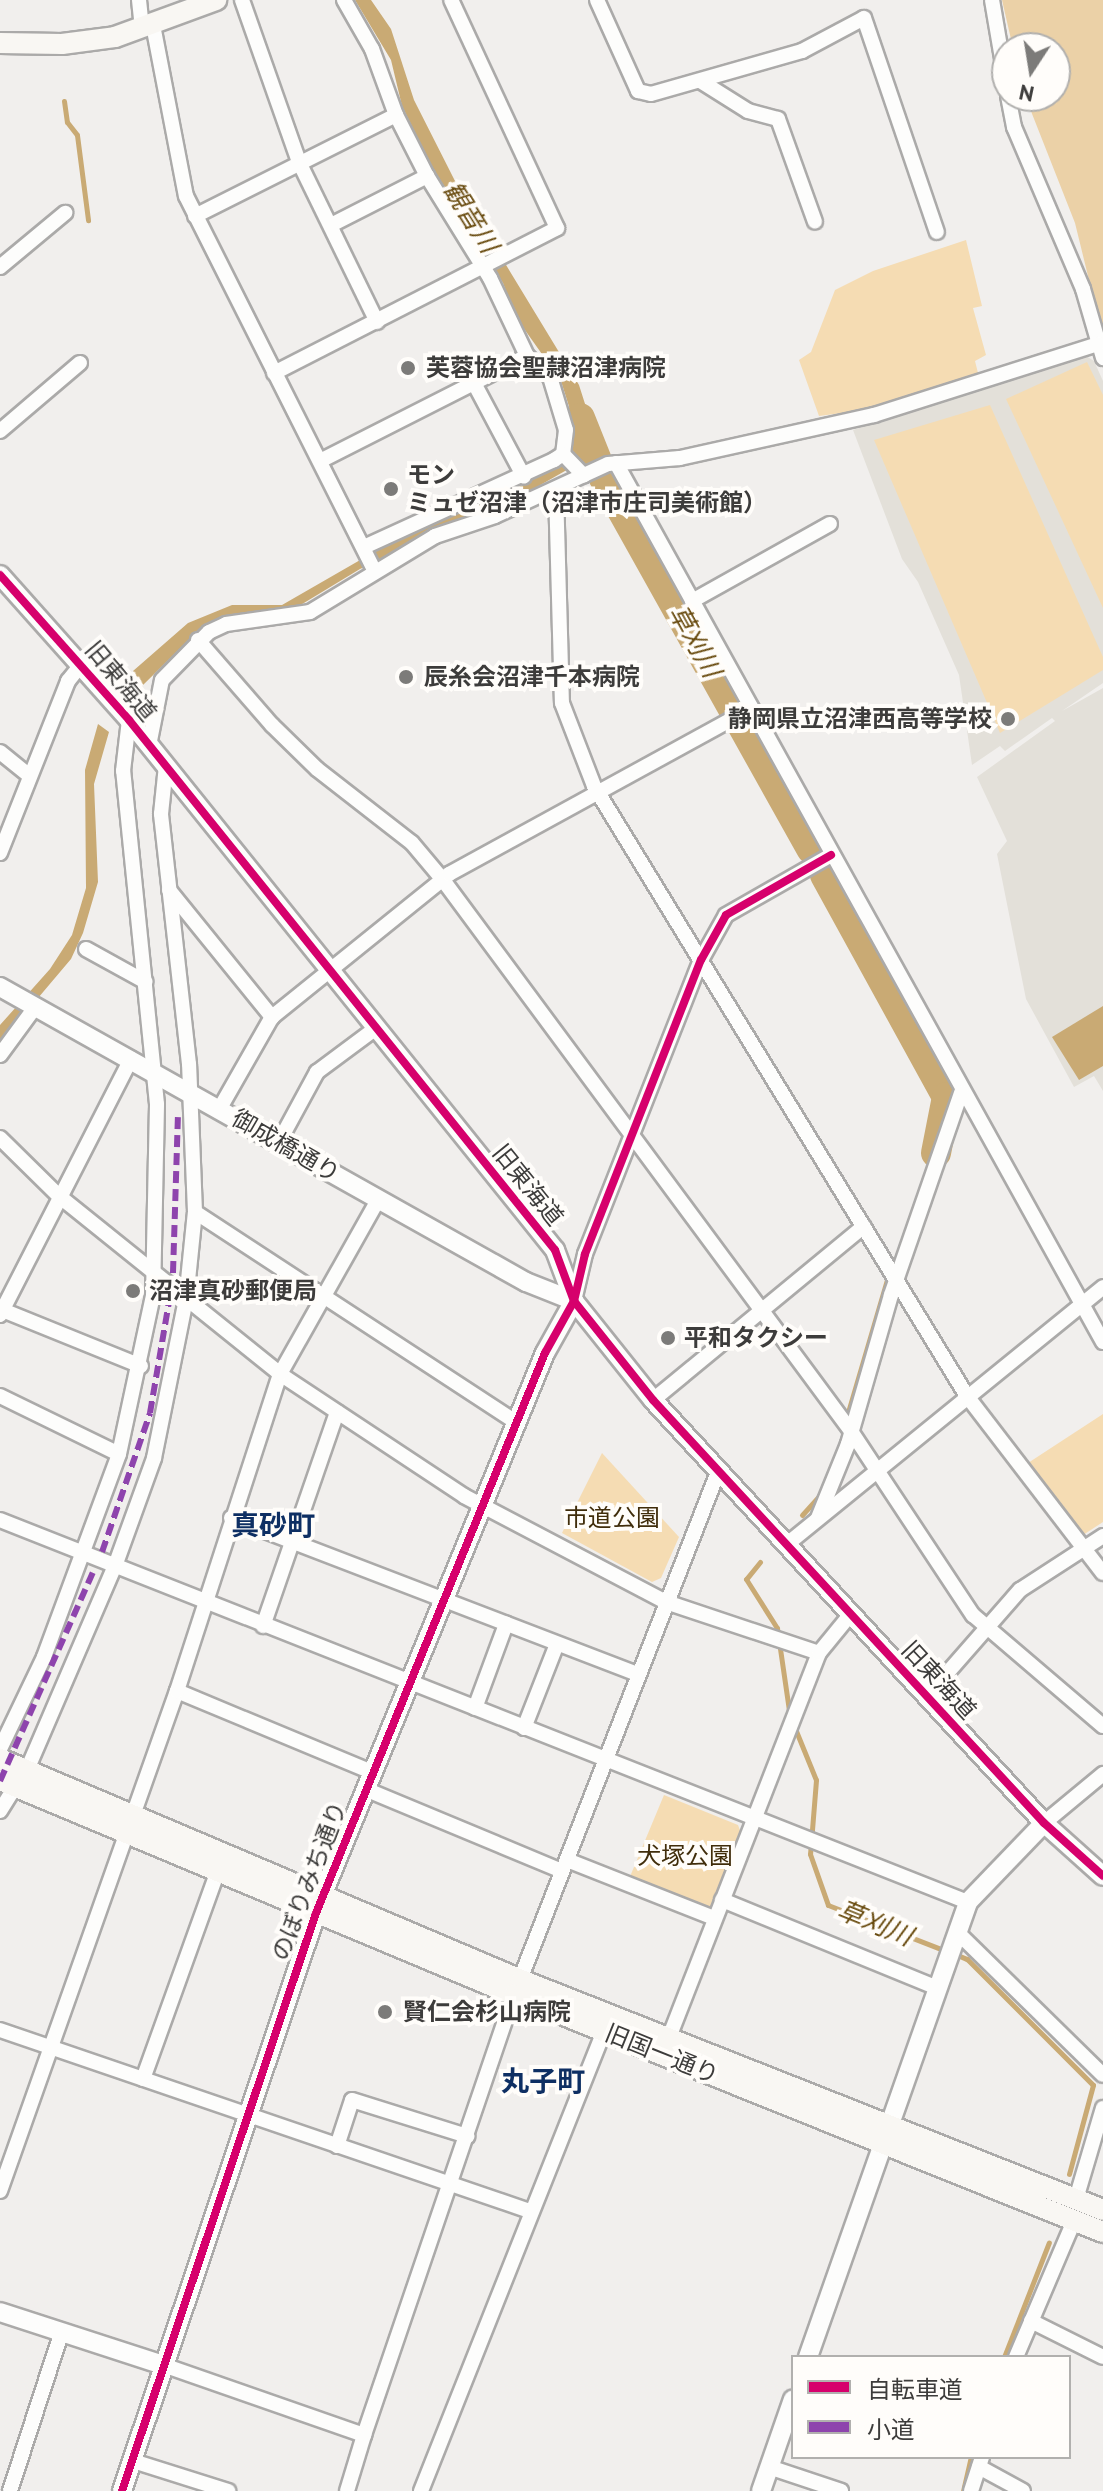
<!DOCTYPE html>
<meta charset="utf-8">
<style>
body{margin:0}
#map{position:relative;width:1103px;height:2491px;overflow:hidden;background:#f1efed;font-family:"PT Sans","Noto Sans JP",sans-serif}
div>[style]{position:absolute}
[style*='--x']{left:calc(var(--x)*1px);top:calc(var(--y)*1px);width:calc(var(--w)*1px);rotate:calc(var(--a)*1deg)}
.built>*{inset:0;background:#e3e0d9}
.green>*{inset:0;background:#f5dcb3}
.forest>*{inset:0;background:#ebd1a7}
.water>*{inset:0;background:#c9aa74}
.stream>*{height:5px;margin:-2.5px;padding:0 2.5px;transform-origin:2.5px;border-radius:2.5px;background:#c9aa74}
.river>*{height:30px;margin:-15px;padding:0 15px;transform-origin:15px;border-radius:15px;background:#c9aa74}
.roads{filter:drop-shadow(2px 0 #abaaa9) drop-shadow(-2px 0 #abaaa9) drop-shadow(0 2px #abaaa9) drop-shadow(0 -2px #abaaa9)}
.minor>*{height:14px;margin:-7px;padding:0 7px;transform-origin:7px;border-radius:7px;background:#fdfdfc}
.tertiary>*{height:18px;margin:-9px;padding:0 9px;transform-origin:9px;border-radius:9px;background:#fdfdfc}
.secondary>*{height:20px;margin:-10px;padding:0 10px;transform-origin:10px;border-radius:10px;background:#f9f7f3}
.quiet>*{height:6px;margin-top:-3px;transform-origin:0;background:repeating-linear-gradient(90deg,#8e44ad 0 12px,transparent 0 18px)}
.cycleway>*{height:8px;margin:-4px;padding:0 4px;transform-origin:4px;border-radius:4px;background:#d6006c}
.dots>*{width:22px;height:22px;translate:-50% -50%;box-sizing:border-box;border:4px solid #fffdfa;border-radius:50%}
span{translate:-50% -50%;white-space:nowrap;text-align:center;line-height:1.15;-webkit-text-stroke:8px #fffdfa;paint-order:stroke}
.poi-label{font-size:24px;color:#3d3c3b;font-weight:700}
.left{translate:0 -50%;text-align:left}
.right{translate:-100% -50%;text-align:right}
.street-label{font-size:24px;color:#3d3c3b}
.park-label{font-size:24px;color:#402d0b}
.water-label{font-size:26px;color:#694b0f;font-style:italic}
.quarter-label{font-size:28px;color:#0e2f63;font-weight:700}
.legend{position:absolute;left:791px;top:2355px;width:280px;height:104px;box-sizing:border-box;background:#fffdfa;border:2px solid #b1b0ae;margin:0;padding:10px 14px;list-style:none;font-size:24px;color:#3d3c3b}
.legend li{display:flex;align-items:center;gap:16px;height:40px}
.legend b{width:40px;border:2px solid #b1b0ae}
.north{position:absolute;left:991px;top:32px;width:80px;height:80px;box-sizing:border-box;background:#fffdfa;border:2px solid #b1b0ae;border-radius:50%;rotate:192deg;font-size:22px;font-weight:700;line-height:32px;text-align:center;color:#3d3c3b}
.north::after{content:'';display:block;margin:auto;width:28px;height:36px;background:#7c7b79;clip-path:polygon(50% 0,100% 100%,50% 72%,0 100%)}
</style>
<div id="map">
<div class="built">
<div style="clip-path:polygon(1083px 354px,1094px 361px,1103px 381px,1103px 683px,1062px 711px,1103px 688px,1103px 1091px,1094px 1076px,1074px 1087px,1026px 999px,997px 854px,1007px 841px,977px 777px,1055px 721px,1052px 718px,1005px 751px,1000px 746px,972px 765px,959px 675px,918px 582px,902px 559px,853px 430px)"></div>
</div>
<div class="green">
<div style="clip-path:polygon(966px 240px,982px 306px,973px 308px,986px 355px,975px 361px,978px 373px,864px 410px,819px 416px,799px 360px,811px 352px,835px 290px,873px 271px)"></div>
<div style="clip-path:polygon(1087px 362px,1103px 395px,1103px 608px,1006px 399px)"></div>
<div style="clip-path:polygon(990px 405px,1103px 657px,1103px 670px,1000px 733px,874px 440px)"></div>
<div style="clip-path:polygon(1103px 1414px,1103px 1522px,1083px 1535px,1028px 1463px)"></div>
<div style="clip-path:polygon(602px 1453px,679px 1537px,661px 1578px,652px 1582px,562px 1533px)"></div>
<div style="clip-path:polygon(664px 1795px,738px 1825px,741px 1833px,710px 1908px,629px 1879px)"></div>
</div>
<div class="forest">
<div style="clip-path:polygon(1002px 0,1103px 0,1103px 337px,1075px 223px,1025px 96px,1055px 96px,1055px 48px,1013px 48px)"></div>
</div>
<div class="water">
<div style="clip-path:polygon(355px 0,371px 0,391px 29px,414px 100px,455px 181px,579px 385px,600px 451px,502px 507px,360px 569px,294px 609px,201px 628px,143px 685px,133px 671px,188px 623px,232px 605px,282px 605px,381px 548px,523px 485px,571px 457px,572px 416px,561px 381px,515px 316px,503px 283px,432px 168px,402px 106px,391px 60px)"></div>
<div style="clip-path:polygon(98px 724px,109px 732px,94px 784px,98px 882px,83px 933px,71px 959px,0 1043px,0 1025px,50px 969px,72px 935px,86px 888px,85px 770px)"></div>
<div style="clip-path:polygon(1103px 1006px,1103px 1066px,1079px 1080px,1052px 1037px)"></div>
</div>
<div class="stream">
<div style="--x:64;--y:101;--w:21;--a:82"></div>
<div style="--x:67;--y:122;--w:16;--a:52"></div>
<div style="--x:77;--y:135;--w:86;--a:82.6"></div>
<div style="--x:846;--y:1419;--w:149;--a:-73.6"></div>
<div style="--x:802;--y:1515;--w:31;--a:-48"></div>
<div style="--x:760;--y:1562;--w:22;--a:129"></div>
<div style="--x:746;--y:1579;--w:58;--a:57.7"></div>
<div style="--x:777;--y:1628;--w:90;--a:81.7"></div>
<div style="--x:794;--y:1726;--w:58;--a:67.8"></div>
<div style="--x:816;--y:1780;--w:74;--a:94.6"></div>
<div style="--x:810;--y:1854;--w:54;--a:70.6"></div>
<div style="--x:828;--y:1905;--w:127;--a:21.3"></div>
<div style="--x:955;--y:1954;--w:13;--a:23"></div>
<div style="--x:967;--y:1959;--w:178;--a:45"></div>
<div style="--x:1093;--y:2085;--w:92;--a:105.1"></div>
<div style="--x:1004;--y:2357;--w:123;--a:-68.6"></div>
<div style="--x:963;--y:2491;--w:35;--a:-77"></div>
</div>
<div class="river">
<div style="--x:580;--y:418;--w:65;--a:68.2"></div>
<div style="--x:604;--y:478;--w:425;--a:60.8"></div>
<div style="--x:825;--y:875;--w:253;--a:61.2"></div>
<div style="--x:947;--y:1097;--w:57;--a:101.1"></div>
</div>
<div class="roads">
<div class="minor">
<div style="--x:139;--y:0;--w:28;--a:84"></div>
<div style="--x:242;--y:0;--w:172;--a:70.6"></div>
<div style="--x:299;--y:162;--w:178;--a:64"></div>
<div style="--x:344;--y:0;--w:56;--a:60.3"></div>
<div style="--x:372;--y:49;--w:70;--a:70"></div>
<div style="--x:396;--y:115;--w:68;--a:63.1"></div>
<div style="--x:427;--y:176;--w:120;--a:58.3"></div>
<div style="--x:490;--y:278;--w:86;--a:64.6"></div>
<div style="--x:527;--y:356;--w:31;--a:42"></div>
<div style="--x:550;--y:377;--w:55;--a:73.2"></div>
<div style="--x:566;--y:430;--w:24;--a:97"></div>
<div style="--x:563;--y:454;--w:11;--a:146"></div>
<div style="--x:554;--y:460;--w:209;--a:155.4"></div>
<div style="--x:597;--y:0;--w:100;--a:65.7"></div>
<div style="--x:638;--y:91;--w:13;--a:13"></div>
<div style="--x:651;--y:94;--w:157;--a:-15.9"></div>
<div style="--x:802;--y:51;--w:70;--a:-28"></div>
<div style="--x:864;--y:18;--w:226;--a:71.2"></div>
<div style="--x:992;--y:0;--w:89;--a:80.3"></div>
<div style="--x:153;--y:25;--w:174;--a:79.1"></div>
<div style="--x:186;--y:196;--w:420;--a:63.3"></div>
<div style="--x:702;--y:82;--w:54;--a:32.2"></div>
<div style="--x:748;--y:111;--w:31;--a:15"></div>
<div style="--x:778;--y:119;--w:109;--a:70.2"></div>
<div style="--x:1008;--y:96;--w:32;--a:79"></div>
<div style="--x:1014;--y:127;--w:176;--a:66.9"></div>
<div style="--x:1083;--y:289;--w:72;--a:73.8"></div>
<div style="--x:195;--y:216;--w:225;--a:-26.7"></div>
<div style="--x:331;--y:225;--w:108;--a:-27"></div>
<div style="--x:0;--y:267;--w:85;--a:-39.7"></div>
<div style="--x:274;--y:373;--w:318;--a:-27.1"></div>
<div style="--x:557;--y:228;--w:251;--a:-114.9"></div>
<div style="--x:474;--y:383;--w:106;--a:62"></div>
<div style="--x:0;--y:431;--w:105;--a:-40.4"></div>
<div style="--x:563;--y:454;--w:30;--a:46"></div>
<div style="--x:320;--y:461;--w:232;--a:-26.9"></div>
<div style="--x:616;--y:463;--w:1005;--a:61.01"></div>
<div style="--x:556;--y:490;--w:213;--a:88.4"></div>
<div style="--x:562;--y:703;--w:89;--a:68.9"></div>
<div style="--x:594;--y:786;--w:715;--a:58.56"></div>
<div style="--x:967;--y:1396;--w:223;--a:52.5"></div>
<div style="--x:692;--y:601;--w:158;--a:-29.2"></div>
<div style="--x:198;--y:640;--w:113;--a:49"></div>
<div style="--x:272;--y:725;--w:63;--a:44.4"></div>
<div style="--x:317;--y:769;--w:120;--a:37.9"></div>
<div style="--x:412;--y:843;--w:48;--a:50"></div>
<div style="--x:443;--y:880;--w:686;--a:53.48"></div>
<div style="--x:851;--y:1431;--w:221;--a:56.5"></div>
<div style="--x:973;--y:1615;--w:171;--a:40.5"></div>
<div style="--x:149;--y:746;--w:67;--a:-78.9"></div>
<div style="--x:162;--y:680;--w:67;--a:-45.6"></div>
<div style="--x:209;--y:632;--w:19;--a:-25"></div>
<div style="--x:226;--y:624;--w:85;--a:-8.1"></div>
<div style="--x:310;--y:612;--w:146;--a:-31.3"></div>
<div style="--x:435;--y:536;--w:63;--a:-18.4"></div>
<div style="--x:495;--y:516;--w:124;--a:-24.7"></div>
<div style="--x:608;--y:464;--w:72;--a:-4.8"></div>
<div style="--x:680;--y:458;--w:199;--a:-12.5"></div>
<div style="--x:874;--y:415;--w:235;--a:-17.6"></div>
<div style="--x:0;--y:752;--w:38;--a:39"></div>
<div style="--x:0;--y:853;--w:185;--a:-68.4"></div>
<div style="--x:68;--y:681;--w:22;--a:-51"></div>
<div style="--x:169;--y:890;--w:164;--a:51"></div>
<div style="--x:86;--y:949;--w:68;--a:28.8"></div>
<div style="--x:0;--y:1055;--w:61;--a:-53.7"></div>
<div style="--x:220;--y:1108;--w:105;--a:-60.3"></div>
<div style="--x:272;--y:1017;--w:228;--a:-38.9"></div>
<div style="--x:449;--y:874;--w:345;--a:-28.7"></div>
<div style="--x:0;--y:1138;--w:83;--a:44.5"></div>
<div style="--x:59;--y:1196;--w:284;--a:38.8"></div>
<div style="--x:280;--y:1374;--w:221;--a:33.5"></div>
<div style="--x:464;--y:1496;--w:228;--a:27.7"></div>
<div style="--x:666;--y:1602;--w:161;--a:18.4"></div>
<div style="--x:279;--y:1142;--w:80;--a:-61.5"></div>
<div style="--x:317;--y:1072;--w:74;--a:-36.7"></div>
<div style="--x:195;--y:1212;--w:385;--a:33.2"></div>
<div style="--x:574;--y:1301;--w:48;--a:-76.8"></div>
<div style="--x:585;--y:1254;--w:316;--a:-68.5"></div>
<div style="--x:701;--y:960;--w:51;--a:-60.9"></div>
<div style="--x:726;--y:915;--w:121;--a:-29.7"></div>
<div style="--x:0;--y:1309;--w:152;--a:22"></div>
<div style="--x:0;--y:1315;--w:288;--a:-62.9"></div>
<div style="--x:0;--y:1396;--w:132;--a:26"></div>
<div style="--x:653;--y:1400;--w:273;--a:-39.5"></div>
<div style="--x:231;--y:1518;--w:436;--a:21"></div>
<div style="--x:818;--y:1518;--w:80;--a:-67.9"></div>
<div style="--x:848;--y:1444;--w:155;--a:-73.9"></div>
<div style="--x:891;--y:1295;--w:214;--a:-70.9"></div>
<div style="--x:0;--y:1520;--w:1041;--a:21.54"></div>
<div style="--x:786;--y:1545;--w:409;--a:-39.1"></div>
<div style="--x:263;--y:1626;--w:226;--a:-70.9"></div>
<div style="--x:177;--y:1691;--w:211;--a:22.6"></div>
<div style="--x:928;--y:1695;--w:140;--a:-48.8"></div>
<div style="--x:1020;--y:1590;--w:99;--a:-33"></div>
<div style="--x:475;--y:1708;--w:90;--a:-69.7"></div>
<div style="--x:524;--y:1728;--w:90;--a:-68.6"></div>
<div style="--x:0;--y:1749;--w:102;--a:-64.4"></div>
<div style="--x:44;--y:1657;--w:216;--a:-69.7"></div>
<div style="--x:119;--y:1454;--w:162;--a:-77.9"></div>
<div style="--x:153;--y:1296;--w:192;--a:-88.8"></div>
<div style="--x:157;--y:1104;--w:335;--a:-95.8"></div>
<div style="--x:123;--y:771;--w:51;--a:-83.3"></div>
<div style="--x:27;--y:1770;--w:222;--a:-66.7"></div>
<div style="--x:115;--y:1566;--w:115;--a:-70.1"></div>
<div style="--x:154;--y:1458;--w:161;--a:-78.6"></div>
<div style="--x:186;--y:1300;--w:88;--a:-84.2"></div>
<div style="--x:195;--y:1212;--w:148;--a:-92.3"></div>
<div style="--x:189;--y:1064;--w:252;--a:-96.4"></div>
<div style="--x:161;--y:814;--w:48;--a:-84.1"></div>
<div style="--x:365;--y:1789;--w:213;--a:22.6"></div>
<div style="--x:0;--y:1811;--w:28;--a:-58"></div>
<div style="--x:1044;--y:1823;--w:77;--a:-39.7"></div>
<div style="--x:567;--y:1860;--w:158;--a:21.5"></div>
<div style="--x:722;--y:1900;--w:233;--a:22.2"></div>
<div style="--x:957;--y:1932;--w:204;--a:44.4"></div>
<div style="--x:0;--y:2030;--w:560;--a:18.86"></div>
<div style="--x:670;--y:2035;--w:410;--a:-68.7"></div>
<div style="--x:819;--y:1653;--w:49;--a:-50.8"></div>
<div style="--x:143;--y:2079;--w:227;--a:-70.2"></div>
<div style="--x:337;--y:2146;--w:48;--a:-71.9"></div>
<div style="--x:352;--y:2100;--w:121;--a:17.4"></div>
<div style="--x:0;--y:2191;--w:530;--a:-70.51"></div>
<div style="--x:177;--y:1691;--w:333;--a:-72"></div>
<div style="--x:280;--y:1374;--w:200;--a:-60.6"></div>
<div style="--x:1076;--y:2199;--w:95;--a:-73.5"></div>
<div style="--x:1031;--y:2321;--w:80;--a:26.6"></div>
<div style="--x:1016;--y:2357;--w:148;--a:-66.9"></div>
<div style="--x:163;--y:2365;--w:213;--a:19.2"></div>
<div style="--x:364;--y:2435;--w:465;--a:-71.2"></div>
<div style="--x:514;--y:1995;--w:561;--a:-68.69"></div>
<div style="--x:133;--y:2461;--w:100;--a:17.5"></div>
<div style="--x:769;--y:2467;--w:76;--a:18.4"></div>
<div style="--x:979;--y:2467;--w:50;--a:28.6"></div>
<div style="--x:10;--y:2491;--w:165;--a:-72"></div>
<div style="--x:347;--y:2491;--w:59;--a:-73.1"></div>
<div style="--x:421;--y:2491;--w:496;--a:-68.3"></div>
<div style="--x:971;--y:2491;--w:36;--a:-72"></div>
</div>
<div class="tertiary">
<div style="--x:0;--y:575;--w:194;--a:48.3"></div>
<div style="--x:129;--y:720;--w:680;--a:51.21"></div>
<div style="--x:555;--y:1250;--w:54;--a:69.6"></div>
<div style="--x:574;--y:1301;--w:127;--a:51.4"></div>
<div style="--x:653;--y:1400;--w:576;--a:47.25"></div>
<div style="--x:1044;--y:1823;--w:79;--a:41.9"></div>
<div style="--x:0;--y:987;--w:603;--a:29.29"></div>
<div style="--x:526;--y:1282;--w:52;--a:21.6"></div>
<div style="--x:574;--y:1301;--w:60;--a:119.1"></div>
<div style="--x:545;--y:1353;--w:587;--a:112.33"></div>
<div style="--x:322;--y:1896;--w:628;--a:108.58"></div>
<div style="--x:0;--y:2312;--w:171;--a:18"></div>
<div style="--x:808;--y:2357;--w:482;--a:-70.6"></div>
<div style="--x:968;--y:1902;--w:110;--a:-46.1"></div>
<div style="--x:761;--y:2491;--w:97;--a:-70.8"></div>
</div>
<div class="secondary">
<div style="--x:0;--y:43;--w:62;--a:0.9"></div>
<div style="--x:62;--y:44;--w:53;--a:-7.5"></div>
<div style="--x:115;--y:37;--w:108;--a:-20.1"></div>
<div style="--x:0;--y:1759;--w:566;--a:22.99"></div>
<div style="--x:521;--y:1980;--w:626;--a:21.56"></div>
<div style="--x:0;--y:1780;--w:557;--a:22.7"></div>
<div style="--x:514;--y:1995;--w:635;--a:21.92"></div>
</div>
</div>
<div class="quiet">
<div style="--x:173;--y:1273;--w:156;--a:-88.2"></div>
<div style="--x:102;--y:1552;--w:147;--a:-70.9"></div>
<div style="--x:150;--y:1413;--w:113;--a:-80.3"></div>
<div style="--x:0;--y:1781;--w:231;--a:-66"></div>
</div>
<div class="cycleway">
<div style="--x:0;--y:575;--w:194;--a:48.3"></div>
<div style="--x:129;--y:720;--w:680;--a:51.21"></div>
<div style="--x:555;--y:1250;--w:54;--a:69.6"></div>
<div style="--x:574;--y:1301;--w:127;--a:51.4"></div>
<div style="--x:653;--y:1400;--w:576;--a:47.25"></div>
<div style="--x:1044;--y:1823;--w:79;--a:41.9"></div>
<div style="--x:122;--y:2491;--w:610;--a:-71.45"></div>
<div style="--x:316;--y:1913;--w:605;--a:-67.76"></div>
<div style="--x:545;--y:1353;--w:60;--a:-60.9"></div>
<div style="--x:574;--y:1301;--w:48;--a:-76.8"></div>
<div style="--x:585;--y:1254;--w:316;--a:-68.5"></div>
<div style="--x:701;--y:960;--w:51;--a:-60.9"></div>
<div style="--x:726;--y:915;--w:121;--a:-29.7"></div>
</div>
<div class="dots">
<div style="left:408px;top:368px;background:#7c7b79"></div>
<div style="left:391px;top:489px;background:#7c7b79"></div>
<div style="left:406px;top:677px;background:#7c7b79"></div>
<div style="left:1008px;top:719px;background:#7c7b79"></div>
<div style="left:133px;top:1291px;background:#7c7b79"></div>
<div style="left:668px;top:1338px;background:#7c7b79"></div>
<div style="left:385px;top:2012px;background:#7c7b79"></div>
</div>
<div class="poi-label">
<span class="left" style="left:426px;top:368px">芙蓉協会聖隷沼津病院</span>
<span class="left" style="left:407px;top:489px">モン<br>ミュゼ沼津（沼津市庄司美術館）</span>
<span class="left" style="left:424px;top:677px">辰糸会沼津千本病院</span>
<span class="right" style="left:992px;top:719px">静岡県立沼津西高等学校</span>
<span class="left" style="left:149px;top:1291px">沼津真砂郵便局</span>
<span class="left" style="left:684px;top:1338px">平和タクシー</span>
<span class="left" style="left:403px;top:2012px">賢仁会杉山病院</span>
</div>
<div class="street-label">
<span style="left:121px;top:681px;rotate:50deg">旧東海道</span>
<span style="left:286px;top:1146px;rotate:30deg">御成橋通り</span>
<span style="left:528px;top:1185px;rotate:51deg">旧東海道</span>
<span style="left:939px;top:1680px;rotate:47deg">旧東海道</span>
<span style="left:309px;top:1881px;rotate:-69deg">のぼりみち通り</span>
<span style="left:662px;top:2054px;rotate:22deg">旧国一通り</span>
</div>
<div class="park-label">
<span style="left:612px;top:1518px">市道公園</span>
<span style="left:685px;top:1856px">犬塚公園</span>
</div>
<div class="water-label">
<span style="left:471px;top:217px;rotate:58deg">観音川</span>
<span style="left:695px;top:641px;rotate:61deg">草刈川</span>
<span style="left:875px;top:1923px;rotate:22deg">草刈川</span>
</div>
<div class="quarter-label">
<span style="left:273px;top:1525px">真砂町</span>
<span style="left:543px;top:2081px">丸子町</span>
</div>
<ul class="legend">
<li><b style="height:10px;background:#d6006c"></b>自転車道</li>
<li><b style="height:10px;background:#8e44ad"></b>小道</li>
</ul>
<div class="north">N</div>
</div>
